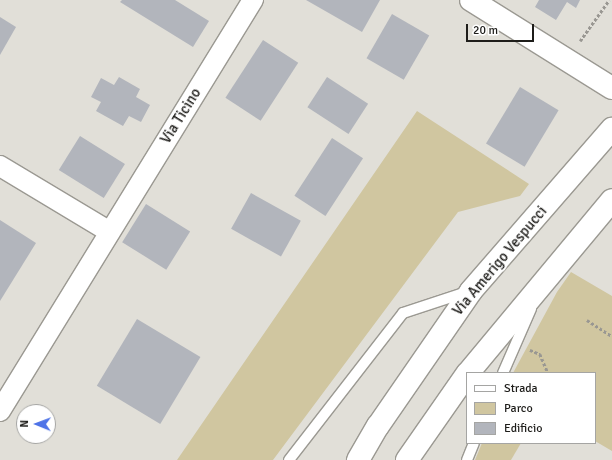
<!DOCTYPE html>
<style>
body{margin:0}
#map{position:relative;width:612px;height:460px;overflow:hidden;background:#e1dfd8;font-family:Signika,sans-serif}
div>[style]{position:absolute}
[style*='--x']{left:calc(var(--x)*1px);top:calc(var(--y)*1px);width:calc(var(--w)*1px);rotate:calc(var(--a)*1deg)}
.green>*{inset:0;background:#d0c6a0}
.building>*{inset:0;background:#b2b5bc;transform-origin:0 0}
.path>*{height:2.5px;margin-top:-1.25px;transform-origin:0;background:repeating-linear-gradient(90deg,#999792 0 3px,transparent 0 5px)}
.roads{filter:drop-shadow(1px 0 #9b9992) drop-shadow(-1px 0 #9b9992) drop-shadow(0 1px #9b9992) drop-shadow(0 -1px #9b9992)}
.service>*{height:10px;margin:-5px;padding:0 5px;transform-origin:5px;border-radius:5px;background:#fff}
.minor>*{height:20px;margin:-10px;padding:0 10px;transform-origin:10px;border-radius:10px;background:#fff}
.tertiary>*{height:22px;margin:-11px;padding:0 11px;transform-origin:11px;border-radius:11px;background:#fff}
span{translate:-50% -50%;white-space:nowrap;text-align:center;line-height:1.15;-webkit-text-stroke:4px #fff;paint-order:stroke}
.street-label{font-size:15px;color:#1e1d1a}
.legend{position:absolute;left:466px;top:372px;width:130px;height:72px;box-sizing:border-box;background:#fff;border:1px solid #a5a5a3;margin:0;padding:5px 7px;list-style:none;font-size:12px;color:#1e1d1a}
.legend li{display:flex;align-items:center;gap:8px;height:20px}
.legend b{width:20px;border:1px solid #a5a5a3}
.north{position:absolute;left:16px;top:404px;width:40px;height:40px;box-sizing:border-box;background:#fff;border:1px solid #a5a5a3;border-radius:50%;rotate:271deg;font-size:11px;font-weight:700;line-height:16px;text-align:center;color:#1e1d1a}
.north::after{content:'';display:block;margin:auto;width:14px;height:18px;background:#4e73e7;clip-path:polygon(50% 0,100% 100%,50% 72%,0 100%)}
.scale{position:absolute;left:466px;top:24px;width:68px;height:18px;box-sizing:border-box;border:2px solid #1e1d1a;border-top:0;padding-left:5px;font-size:12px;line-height:14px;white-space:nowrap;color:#1e1d1a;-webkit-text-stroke:3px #fff;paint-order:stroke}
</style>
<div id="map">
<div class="green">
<div style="clip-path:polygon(417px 111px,529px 184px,520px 196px,458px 212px,273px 460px,177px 460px)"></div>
<div style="clip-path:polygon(571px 272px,612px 296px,612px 451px,595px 441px,595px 373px,513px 373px,557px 292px)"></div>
<div style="clip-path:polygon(482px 443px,521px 443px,511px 460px,475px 460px)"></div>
</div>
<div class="building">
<div style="clip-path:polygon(122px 0,175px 0,209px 21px,193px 47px,120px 2px)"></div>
<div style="clip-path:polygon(306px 0,380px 0,362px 32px)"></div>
<div style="clip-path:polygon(539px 0,580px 0,576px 8px,567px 2px,556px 20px,535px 7px)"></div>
<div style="left:392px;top:14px;width:43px;height:51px;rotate:30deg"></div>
<div style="clip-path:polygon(0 17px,16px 27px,0 55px)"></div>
<div style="left:263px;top:40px;width:42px;height:69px;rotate:33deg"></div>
<div style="clip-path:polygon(119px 77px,140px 89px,136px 97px,150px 105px,141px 122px,129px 116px,123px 126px,96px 111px,101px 102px,91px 97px,101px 78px,114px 85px)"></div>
<div style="left:327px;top:77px;width:49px;height:36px;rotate:33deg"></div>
<div style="left:520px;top:87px;width:45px;height:66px;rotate:31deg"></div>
<div style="left:80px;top:136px;width:53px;height:40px;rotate:32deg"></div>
<div style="left:332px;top:138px;width:37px;height:69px;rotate:33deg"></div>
<div style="left:251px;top:193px;width:57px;height:41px;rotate:29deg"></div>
<div style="left:146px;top:204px;width:52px;height:45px;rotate:32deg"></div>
<div style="clip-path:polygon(0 220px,36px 243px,0 301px)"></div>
<div style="left:137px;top:319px;width:74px;height:78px;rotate:31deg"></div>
</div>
<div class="path">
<div style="--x:580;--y:41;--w:50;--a:-54.7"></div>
<div style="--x:587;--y:320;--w:30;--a:33"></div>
<div style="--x:530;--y:350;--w:11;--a:22"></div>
<div style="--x:540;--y:354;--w:21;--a:67"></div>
</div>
<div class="roads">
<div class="service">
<div style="--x:503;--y:373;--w:70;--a:-66.4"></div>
<div style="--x:289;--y:460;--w:186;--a:-52.2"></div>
<div style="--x:403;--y:313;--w:67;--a:-18.2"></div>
<div style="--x:467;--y:460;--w:18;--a:-68"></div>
</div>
<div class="minor">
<div style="--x:0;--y:166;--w:128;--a:31"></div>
<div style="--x:0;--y:411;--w:483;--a:-58.4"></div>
</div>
<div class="tertiary">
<div style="--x:471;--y:0;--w:166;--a:32"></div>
<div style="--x:468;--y:373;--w:225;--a:-50.2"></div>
<div style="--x:358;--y:460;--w:39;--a:-60"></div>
<div style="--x:378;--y:426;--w:164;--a:-55.4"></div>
<div style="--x:471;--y:291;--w:215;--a:-49"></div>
<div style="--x:407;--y:460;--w:105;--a:-55.1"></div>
</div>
</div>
<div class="street-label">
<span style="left:181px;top:116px;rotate:-58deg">Via Ticino</span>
<span style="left:500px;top:261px;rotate:-50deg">Via Amerigo Vespucci</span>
</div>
<ul class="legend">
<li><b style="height:5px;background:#fff"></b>Strada</li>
<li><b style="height:11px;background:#d0c6a0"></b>Parco</li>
<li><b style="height:11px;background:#b2b5bc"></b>Edificio</li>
</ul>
<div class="north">N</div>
<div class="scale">20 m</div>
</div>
